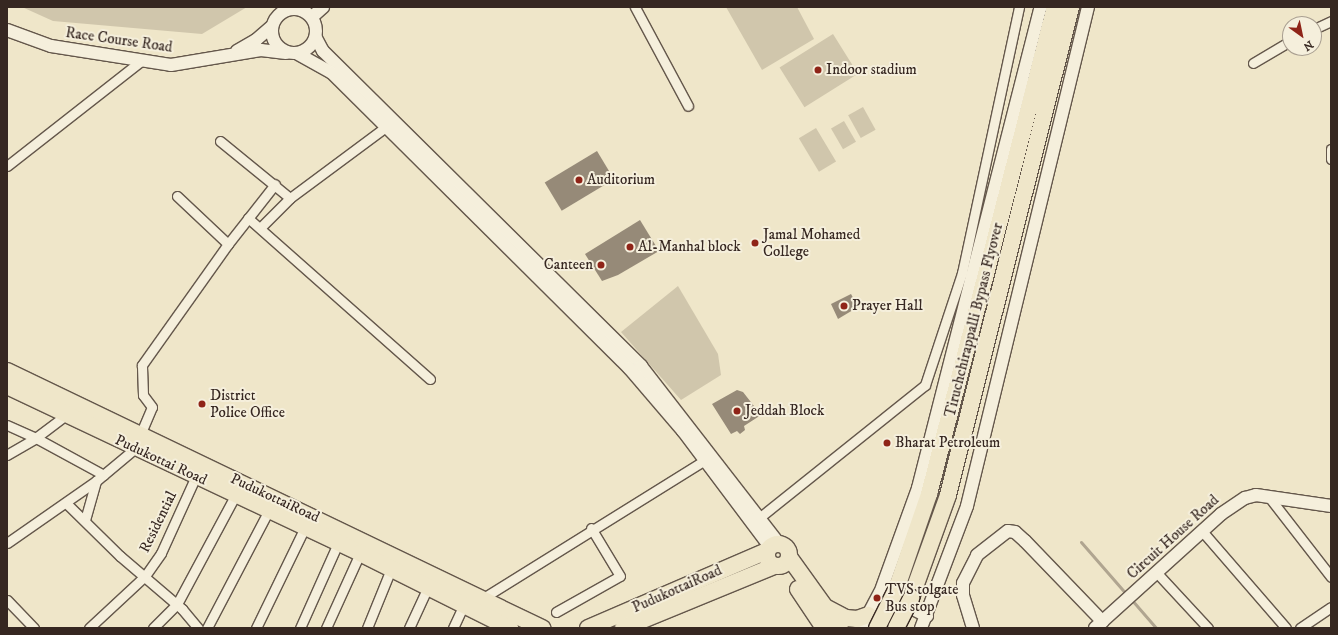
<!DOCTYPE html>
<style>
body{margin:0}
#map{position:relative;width:1338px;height:635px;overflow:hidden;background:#efe6c9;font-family:"IM FELL DW Pica",serif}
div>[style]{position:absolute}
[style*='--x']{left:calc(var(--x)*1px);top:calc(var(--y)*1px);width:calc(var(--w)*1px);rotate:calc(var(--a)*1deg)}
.green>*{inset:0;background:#d0c6ac;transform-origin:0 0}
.stream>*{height:3px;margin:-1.5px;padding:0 1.5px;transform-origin:1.5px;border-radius:1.5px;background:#b0a590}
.building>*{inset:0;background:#968a78;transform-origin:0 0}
.roads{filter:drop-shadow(1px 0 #64574b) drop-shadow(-1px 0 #64574b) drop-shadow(0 1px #64574b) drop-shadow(0 -1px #64574b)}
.street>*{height:9px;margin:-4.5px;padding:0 4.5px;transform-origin:4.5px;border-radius:4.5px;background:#f5efdc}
.secondary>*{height:12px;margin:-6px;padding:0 6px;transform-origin:6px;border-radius:6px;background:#f5efdc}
.secondary>.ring{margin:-6px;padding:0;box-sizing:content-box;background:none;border:12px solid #f5efdc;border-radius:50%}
.highway>*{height:16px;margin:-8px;padding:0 8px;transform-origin:8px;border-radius:8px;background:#efe6c9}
.highway>.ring{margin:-8px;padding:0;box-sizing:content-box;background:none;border:16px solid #efe6c9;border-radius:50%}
.bridges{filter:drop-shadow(1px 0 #362721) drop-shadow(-1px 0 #362721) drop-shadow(0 1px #362721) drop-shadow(0 -1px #362721)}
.highway-bridge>*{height:16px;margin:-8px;padding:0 8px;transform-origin:8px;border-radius:8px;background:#efe6c9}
.dots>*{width:11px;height:11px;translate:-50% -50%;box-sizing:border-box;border:2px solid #f5efdc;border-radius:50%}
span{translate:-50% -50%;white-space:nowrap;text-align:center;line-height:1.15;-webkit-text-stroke:4px #f5efdc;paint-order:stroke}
.street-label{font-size:15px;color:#362721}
.poi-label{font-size:15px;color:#362721}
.left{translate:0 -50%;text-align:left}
.right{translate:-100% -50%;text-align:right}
.frame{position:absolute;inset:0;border:8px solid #362721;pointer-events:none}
.north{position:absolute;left:1282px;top:16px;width:40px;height:40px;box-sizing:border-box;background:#f5efdc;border:1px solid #a99f91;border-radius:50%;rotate:147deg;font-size:11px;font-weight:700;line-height:16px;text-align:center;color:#362721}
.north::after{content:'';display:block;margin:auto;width:14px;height:18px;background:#8f2418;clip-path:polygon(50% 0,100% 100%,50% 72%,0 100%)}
</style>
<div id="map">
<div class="green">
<div style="clip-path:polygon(22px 7px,247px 7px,202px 34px,53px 21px)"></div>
<div style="clip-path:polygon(726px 7px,797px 7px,814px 39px,762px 70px)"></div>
<div style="left:833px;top:34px;width:47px;height:63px;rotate:58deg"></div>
<div style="left:863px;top:107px;width:26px;height:17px;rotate:61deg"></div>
<div style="left:844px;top:121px;width:24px;height:15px;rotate:60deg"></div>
<div style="left:816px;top:128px;width:39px;height:20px;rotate:59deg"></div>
<div style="clip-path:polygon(678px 286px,718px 354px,721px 375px,681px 400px,621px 332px)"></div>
</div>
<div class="stream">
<div style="--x:1081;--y:542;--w:70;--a:49"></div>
<div style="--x:1131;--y:599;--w:38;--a:49"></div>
</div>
<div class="building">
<div style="left:597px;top:151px;width:33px;height:61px;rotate:59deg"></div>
<div style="clip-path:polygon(640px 220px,659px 251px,618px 275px,602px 281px,585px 254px)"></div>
<div style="clip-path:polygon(851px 294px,858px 307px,838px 319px,831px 304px)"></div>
<div style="clip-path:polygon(737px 390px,743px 392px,761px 415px,744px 426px,745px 430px,740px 434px,737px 431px,731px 434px,712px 404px)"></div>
</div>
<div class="roads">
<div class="street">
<div style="--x:635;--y:7;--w:112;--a:61.8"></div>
<div style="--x:1314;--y:29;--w:19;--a:-25"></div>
<div style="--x:1253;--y:63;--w:43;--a:-30.7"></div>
<div style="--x:220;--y:141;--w:90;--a:39.2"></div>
<div style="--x:1331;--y:149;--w:10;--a:90"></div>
<div style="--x:7;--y:166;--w:170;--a:-38.1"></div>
<div style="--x:177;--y:196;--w:70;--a:43.3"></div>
<div style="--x:248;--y:218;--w:243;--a:41.5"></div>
<div style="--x:261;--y:227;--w:41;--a:-45"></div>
<div style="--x:290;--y:198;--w:121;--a:-36.6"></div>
<div style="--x:66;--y:415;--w:38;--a:143"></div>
<div style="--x:36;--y:438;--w:77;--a:28.6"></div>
<div style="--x:7;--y:425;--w:32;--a:24"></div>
<div style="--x:36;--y:438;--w:34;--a:150"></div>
<div style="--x:140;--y:435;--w:30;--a:-67"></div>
<div style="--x:152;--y:407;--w:15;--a:-127"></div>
<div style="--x:143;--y:395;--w:30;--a:-92"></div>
<div style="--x:142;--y:365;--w:148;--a:-54.6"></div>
<div style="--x:228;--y:244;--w:76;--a:-51.9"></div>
<div style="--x:1269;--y:497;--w:101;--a:52.2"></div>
<div style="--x:66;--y:503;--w:76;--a:44.5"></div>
<div style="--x:120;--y:556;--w:82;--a:40.5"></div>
<div style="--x:182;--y:609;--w:25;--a:50"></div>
<div style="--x:85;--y:520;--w:41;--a:-74.2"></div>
<div style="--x:754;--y:522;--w:219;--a:-38.7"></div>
<div style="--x:925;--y:385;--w:118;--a:-71.7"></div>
<div style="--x:962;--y:273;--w:272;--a:-77.9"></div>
<div style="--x:1202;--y:531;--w:128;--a:49.1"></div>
<div style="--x:7;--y:543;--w:108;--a:-34.9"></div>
<div style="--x:96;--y:481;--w:56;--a:-39.9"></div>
<div style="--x:1157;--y:573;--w:75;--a:47.2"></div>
<div style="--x:7;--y:600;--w:39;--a:46"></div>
<div style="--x:480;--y:600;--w:265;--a:-31.9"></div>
<div style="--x:556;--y:612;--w:73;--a:-29.4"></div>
<div style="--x:620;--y:576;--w:56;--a:-121.1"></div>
<div style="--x:89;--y:628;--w:76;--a:-42.9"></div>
<div style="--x:145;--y:576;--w:28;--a:-55"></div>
<div style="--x:161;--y:553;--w:85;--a:-65.6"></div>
<div style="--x:153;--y:628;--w:34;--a:-45"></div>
<div style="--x:177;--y:604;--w:125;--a:-61.8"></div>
<div style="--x:207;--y:628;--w:133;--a:-62.3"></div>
<div style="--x:256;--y:628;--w:112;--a:-64.1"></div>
<div style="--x:300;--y:628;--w:93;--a:-65.9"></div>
<div style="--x:326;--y:628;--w:82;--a:-65.6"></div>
<div style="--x:367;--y:628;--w:64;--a:-67.9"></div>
<div style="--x:409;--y:628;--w:43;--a:-65.2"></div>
<div style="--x:453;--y:628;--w:29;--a:-65"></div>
<div style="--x:1300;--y:628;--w:37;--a:-34"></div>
</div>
<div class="secondary">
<div class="ring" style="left:272px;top:9px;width:32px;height:32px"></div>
<div style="--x:312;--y:17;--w:15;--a:-42"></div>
<div style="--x:7;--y:30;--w:47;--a:20"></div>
<div style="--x:51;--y:46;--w:121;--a:9"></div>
<div style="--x:171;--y:65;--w:91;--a:-9.5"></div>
<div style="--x:261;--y:50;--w:25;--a:7"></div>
<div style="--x:316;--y:38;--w:15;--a:62"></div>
<div style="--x:323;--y:51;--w:448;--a:44.7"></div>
<div style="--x:641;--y:366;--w:225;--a:52.2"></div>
<div style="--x:237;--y:51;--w:22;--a:-30"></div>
<div style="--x:256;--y:40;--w:21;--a:-41"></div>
<div style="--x:298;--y:54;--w:38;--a:29"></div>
<div style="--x:331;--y:72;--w:420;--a:44.8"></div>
<div style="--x:629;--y:368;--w:83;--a:49.4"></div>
<div style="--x:683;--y:431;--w:145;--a:53.1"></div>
<div style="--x:885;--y:595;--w:47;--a:26.6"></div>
<div style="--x:861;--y:628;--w:40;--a:-62"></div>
<div style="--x:880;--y:593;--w:112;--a:-70.1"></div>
<div style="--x:918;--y:488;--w:496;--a:-75.7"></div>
<div style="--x:921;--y:628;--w:130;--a:-69.3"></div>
<div style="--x:967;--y:506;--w:513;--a:-76.37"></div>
<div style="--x:973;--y:628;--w:34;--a:-107"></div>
<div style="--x:963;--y:595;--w:12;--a:-90"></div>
<div style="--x:963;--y:583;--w:31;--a:-63"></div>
<div style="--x:977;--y:555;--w:39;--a:-38"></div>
<div style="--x:1008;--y:531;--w:7;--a:8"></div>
<div style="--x:1015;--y:532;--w:13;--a:42"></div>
<div style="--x:1025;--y:541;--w:112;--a:46.1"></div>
<div style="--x:1095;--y:628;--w:170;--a:-42.1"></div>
<div style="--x:1221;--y:514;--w:29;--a:-34"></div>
<div style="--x:1245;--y:498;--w:11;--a:-15"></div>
<div style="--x:1256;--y:495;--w:76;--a:8.3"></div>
</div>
<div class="highway">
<div style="--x:7;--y:371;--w:594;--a:25.66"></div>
<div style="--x:7;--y:386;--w:391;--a:25.3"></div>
<div style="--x:360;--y:553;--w:168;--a:26.6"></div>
<div class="ring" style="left:767px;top:544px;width:6px;height:6px"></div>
<div style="--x:789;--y:557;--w:87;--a:54.3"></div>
<div style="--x:798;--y:589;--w:47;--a:56.3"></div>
<div style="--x:896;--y:590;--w:102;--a:-71"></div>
<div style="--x:929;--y:494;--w:503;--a:-75.49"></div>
<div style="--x:911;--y:598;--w:109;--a:-70.2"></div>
<div style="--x:948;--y:495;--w:503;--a:-75.85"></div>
<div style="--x:827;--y:608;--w:21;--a:28"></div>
<div style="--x:846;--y:618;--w:11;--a:5"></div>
<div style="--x:857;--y:619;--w:12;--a:-20"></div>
<div style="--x:588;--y:628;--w:195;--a:-23.3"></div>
<div style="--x:623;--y:628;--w:163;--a:-22.3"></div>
</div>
</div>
<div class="bridges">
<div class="highway-bridge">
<div style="--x:877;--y:628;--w:42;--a:-63.4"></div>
<div style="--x:896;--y:628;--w:34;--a:-63"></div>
</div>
</div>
<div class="dots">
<div style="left:818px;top:70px;background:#8f2418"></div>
<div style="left:579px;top:180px;background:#8f2418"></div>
<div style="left:755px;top:243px;background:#8f2418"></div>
<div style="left:630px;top:247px;background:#8f2418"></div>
<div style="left:601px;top:265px;background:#8f2418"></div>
<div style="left:844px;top:306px;background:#8f2418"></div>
<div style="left:202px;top:404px;background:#8f2418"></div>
<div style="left:737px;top:411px;background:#8f2418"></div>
<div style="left:887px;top:443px;background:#8f2418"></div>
<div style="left:877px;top:598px;background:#8f2418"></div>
</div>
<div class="street-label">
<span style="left:119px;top:40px;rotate:8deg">Race Course Road</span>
<span style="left:974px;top:320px;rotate:-76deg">Tiruchchirappalli Bypass Flyover</span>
<span style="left:161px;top:460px;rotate:25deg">Pudukottai Road</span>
<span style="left:275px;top:498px;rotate:25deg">PudukottaiRoad</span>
<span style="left:158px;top:522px;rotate:-64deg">Residential</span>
<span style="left:1173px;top:537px;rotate:-42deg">Circuit House Road</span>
<span style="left:677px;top:589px;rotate:-24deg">PudukottaiRoad</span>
</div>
<div class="poi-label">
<span class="left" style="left:826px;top:70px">Indoor stadium</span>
<span class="left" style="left:587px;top:180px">Auditorium</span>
<span class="left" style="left:763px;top:243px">Jamal Mohamed<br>College</span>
<span class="left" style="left:638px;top:247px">Al-Manhal block</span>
<span class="right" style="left:593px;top:265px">Canteen</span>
<span class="left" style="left:852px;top:306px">Prayer Hall</span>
<span class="left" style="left:210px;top:404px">District<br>Police Office</span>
<span class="left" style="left:745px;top:411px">Jeddah Block</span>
<span class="left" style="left:895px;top:443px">Bharat Petroleum</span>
<span class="left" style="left:885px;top:598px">TVS tolgate<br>Bus stop</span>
</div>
<div class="frame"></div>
<div class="north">N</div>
</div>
